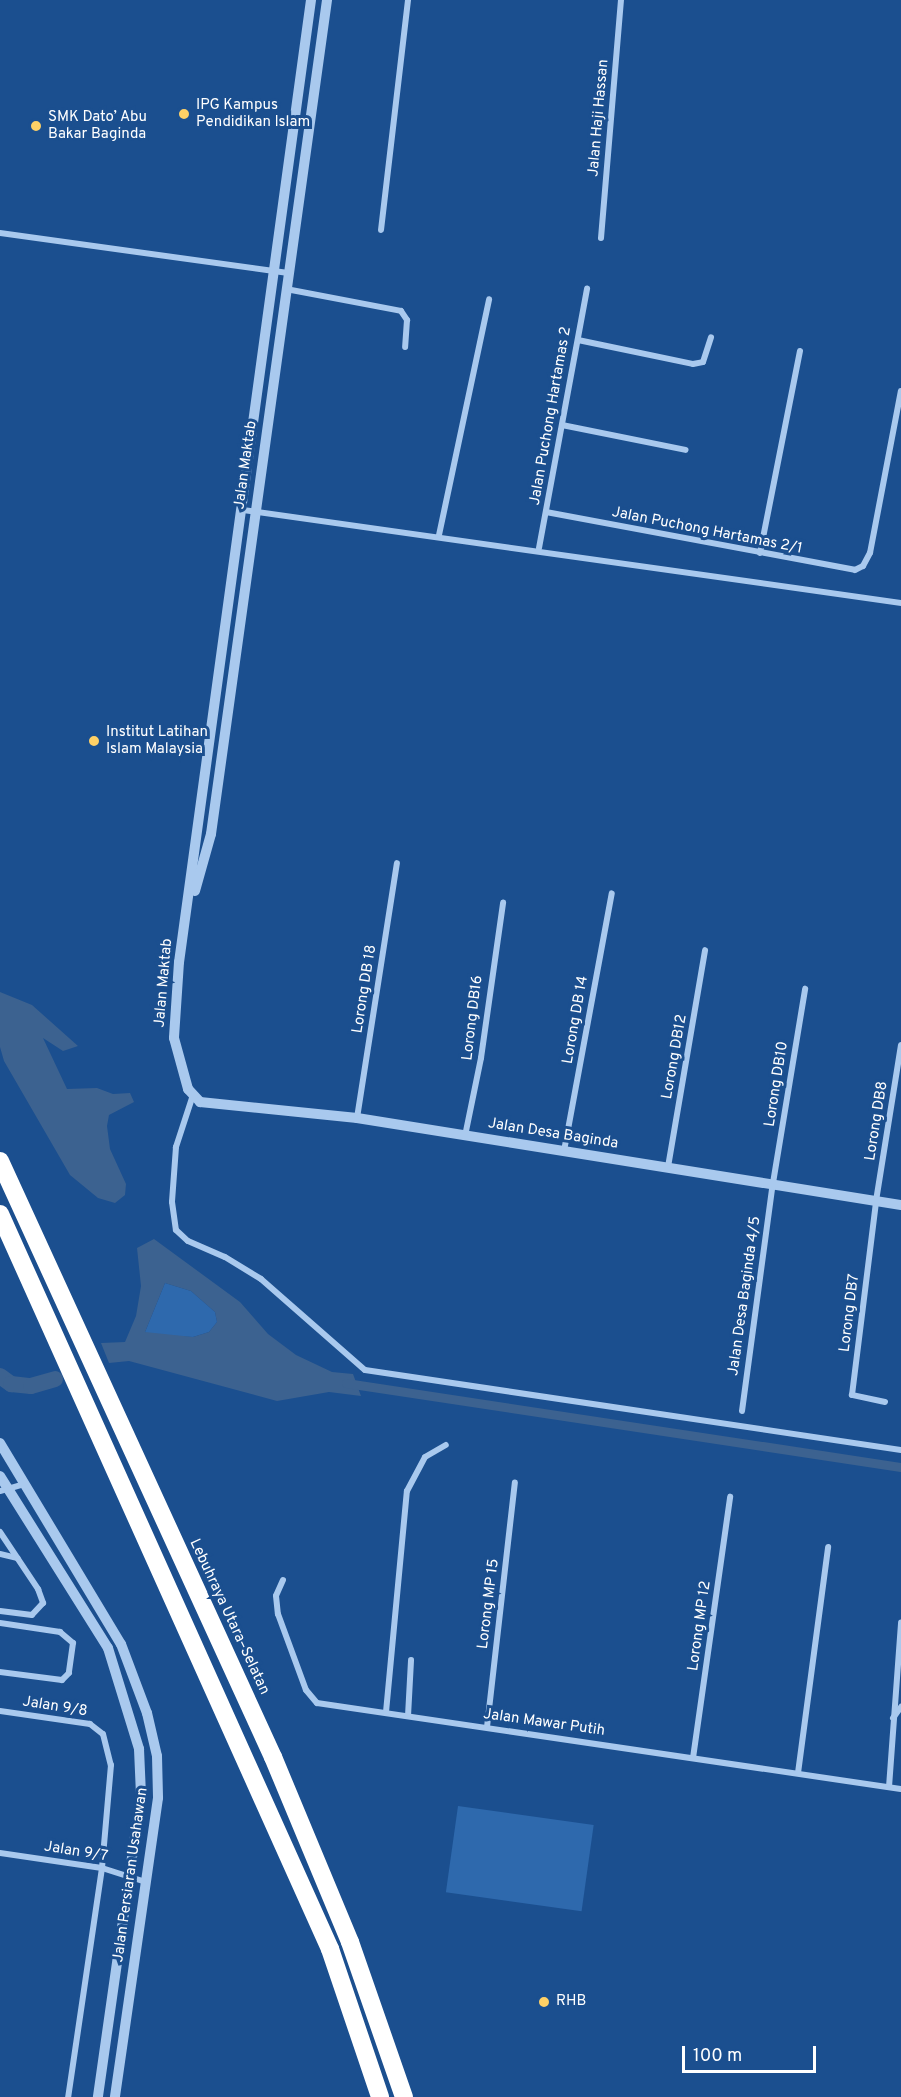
<!DOCTYPE html>
<meta charset="utf-8">
<style>
body{margin:0}
#map{position:relative;width:901px;height:2097px;overflow:hidden;background:#1b4f8f;font-family:Overpass,sans-serif}
div>[style]{position:absolute}
[style*='--x']{left:calc(var(--x)*1px);top:calc(var(--y)*1px);width:calc(var(--w)*1px);rotate:calc(var(--a)*1deg)}
.green>*{inset:0;background:#2e69ad;transform-origin:0 0}
.water>*{inset:0;background:#3c6290}
.canal>*{height:9px;margin:-4.5px;padding:0 4.5px;transform-origin:4.5px;border-radius:4.5px;background:#3c6290}
.river>*{height:16px;margin:-8px;padding:0 8px;transform-origin:8px;border-radius:8px;background:#3c6290}
.minor>*{height:6px;margin:-3px;padding:0 3px;transform-origin:3px;border-radius:3px;background:#a9c9ee}
.tertiary>*{height:10px;margin:-5px;padding:0 5px;transform-origin:5px;border-radius:5px;background:#a9c9ee}
.motorway>*{height:18px;margin:-9px;padding:0 9px;transform-origin:9px;border-radius:9px;background:#fff}
.dots>*{width:16px;height:16px;translate:-50% -50%;box-sizing:border-box;border:3px solid #1b4f8f;border-radius:50%}
span{translate:-50% -50%;white-space:nowrap;text-align:center;line-height:1.15;-webkit-text-stroke:6px #1b4f8f;paint-order:stroke}
.poi-label{font-size:15px;color:#fff}
.left{translate:0 -50%;text-align:left}
.street-label{font-size:15px;color:#fff}
.scale{position:absolute;left:682px;top:2046px;width:134px;height:27px;box-sizing:border-box;border:3px solid #fff;border-top:0;padding-left:8px;font-size:18px;line-height:21px;white-space:nowrap;color:#fff;-webkit-text-stroke:4px #1b4f8f;paint-order:stroke}
</style>
<div id="map">
<div class="green">
<div style="clip-path:polygon(165px 1283px,191px 1291px,215px 1312px,217px 1322px,209px 1332px,193px 1337px,149px 1335px,145px 1332px)"></div>
<div style="left:458px;top:1806px;width:137px;height:87px;rotate:8deg"></div>
</div>
<div class="water">
<div style="clip-path:polygon(0 992px,32px 1005px,78px 1046px,63px 1051px,43px 1038px,67px 1089px,97px 1088px,113px 1094px,130px 1093px,134px 1102px,109px 1115px,107px 1126px,110px 1149px,126px 1184px,125px 1195px,115px 1203px,98px 1198px,70px 1175px,4px 1061px,0 1047px)"></div>
<div style="clip-path:polygon(evenodd,154px 1239px,240px 1302px,268px 1334px,296px 1355px,332px 1372px,353px 1374px,361px 1396px,329px 1392px,277px 1401px,129px 1361px,109px 1363px,101px 1343px,125px 1342px,136px 1316px,141px 1286px,137px 1248px,154px 1239px,165px 1283px,191px 1291px,215px 1312px,217px 1322px,209px 1332px,193px 1337px,145px 1332px,165px 1283px)"></div>
</div>
<div class="canal">
<div style="--x:346;--y:1383;--w:561;--a:8.61"></div>
</div>
<div class="river">
<div style="--x:0;--y:1376;--w:14;--a:36"></div>
<div style="--x:11;--y:1384;--w:20;--a:6"></div>
<div style="--x:31;--y:1386;--w:25;--a:-16"></div>
</div>
<div class="minor">
<div style="--x:381;--y:230;--w:232;--a:-83.3"></div>
<div style="--x:0;--y:233;--w:291;--a:7.9"></div>
<div style="--x:601;--y:238;--w:239;--a:-85.2"></div>
<div style="--x:286;--y:289;--w:117;--a:10.8"></div>
<div style="--x:401;--y:311;--w:11;--a:56"></div>
<div style="--x:407;--y:320;--w:27;--a:94"></div>
<div style="--x:578;--y:340;--w:117;--a:11.8"></div>
<div style="--x:693;--y:364;--w:10;--a:-11"></div>
<div style="--x:703;--y:362;--w:26;--a:-72"></div>
<div style="--x:562;--y:425;--w:126;--a:11.4"></div>
<div style="--x:243;--y:510;--w:665;--a:8.04"></div>
<div style="--x:546;--y:512;--w:314;--a:10.6"></div>
<div style="--x:855;--y:570;--w:9;--a:-27"></div>
<div style="--x:863;--y:566;--w:15;--a:-62"></div>
<div style="--x:870;--y:553;--w:165;--a:-79.2"></div>
<div style="--x:439;--y:535;--w:241;--a:-78"></div>
<div style="--x:539;--y:548;--w:264;--a:-79.5"></div>
<div style="--x:760;--y:553;--w:206;--a:-78.8"></div>
<div style="--x:192;--y:1098;--w:52;--a:108.1"></div>
<div style="--x:176;--y:1147;--w:55;--a:94.2"></div>
<div style="--x:172;--y:1202;--w:28;--a:82"></div>
<div style="--x:176;--y:1230;--w:16;--a:43"></div>
<div style="--x:188;--y:1241;--w:40;--a:23.4"></div>
<div style="--x:225;--y:1257;--w:42;--a:31.4"></div>
<div style="--x:261;--y:1279;--w:138;--a:41.2"></div>
<div style="--x:365;--y:1370;--w:542;--a:8.49"></div>
<div style="--x:357;--y:1118;--w:258;--a:-81.1"></div>
<div style="--x:465;--y:1136;--w:80;--a:-78.4"></div>
<div style="--x:481;--y:1058;--w:157;--a:-81.9"></div>
<div style="--x:564;--y:1151;--w:262;--a:-79.5"></div>
<div style="--x:668;--y:1167;--w:220;--a:-80.3"></div>
<div style="--x:885;--y:1402;--w:34;--a:-168"></div>
<div style="--x:852;--y:1395;--w:195;--a:-82.9"></div>
<div style="--x:876;--y:1201;--w:158;--a:-80.9"></div>
<div style="--x:742;--y:1411;--w:230;--a:-82.3"></div>
<div style="--x:773;--y:1183;--w:197;--a:-80.6"></div>
<div style="--x:0;--y:1491;--w:26;--a:-16"></div>
<div style="--x:0;--y:1532;--w:69;--a:56.3"></div>
<div style="--x:38;--y:1589;--w:15;--a:70"></div>
<div style="--x:43;--y:1603;--w:16;--a:133"></div>
<div style="--x:32;--y:1615;--w:32;--a:-173"></div>
<div style="--x:0;--y:1554;--w:18;--a:13"></div>
<div style="--x:283;--y:1580;--w:17;--a:114"></div>
<div style="--x:276;--y:1596;--w:18;--a:84"></div>
<div style="--x:278;--y:1614;--w:81;--a:69.8"></div>
<div style="--x:306;--y:1690;--w:17;--a:50"></div>
<div style="--x:317;--y:1703;--w:590;--a:8.38"></div>
<div style="--x:0;--y:1623;--w:61;--a:8.5"></div>
<div style="--x:60;--y:1632;--w:17;--a:40"></div>
<div style="--x:73;--y:1643;--w:30;--a:98"></div>
<div style="--x:69;--y:1673;--w:10;--a:135"></div>
<div style="--x:62;--y:1680;--w:63;--a:-172.6"></div>
<div style="--x:0;--y:1711;--w:91;--a:8.2"></div>
<div style="--x:90;--y:1724;--w:16;--a:38"></div>
<div style="--x:103;--y:1734;--w:32;--a:76"></div>
<div style="--x:111;--y:1765;--w:103;--a:95"></div>
<div style="--x:102;--y:1868;--w:232;--a:98.4"></div>
<div style="--x:386;--y:1712;--w:222;--a:-84.6"></div>
<div style="--x:407;--y:1491;--w:38;--a:-62"></div>
<div style="--x:425;--y:1457;--w:24;--a:-30"></div>
<div style="--x:408;--y:1716;--w:56;--a:-86.9"></div>
<div style="--x:893;--y:1718;--w:14;--a:-54"></div>
<div style="--x:487;--y:1727;--w:246;--a:-83.5"></div>
<div style="--x:693;--y:1758;--w:264;--a:-81.9"></div>
<div style="--x:798;--y:1773;--w:228;--a:-82.4"></div>
<div style="--x:889;--y:1787;--w:165;--a:-85.8"></div>
<div style="--x:0;--y:1853;--w:103;--a:8.4"></div>
<div style="--x:102;--y:1868;--w:46;--a:17.7"></div>
</div>
<div class="tertiary">
<div style="--x:311;--y:0;--w:971;--a:97.81"></div>
<div style="--x:179;--y:962;--w:76;--a:93.8"></div>
<div style="--x:174;--y:1038;--w:53;--a:74.6"></div>
<div style="--x:188;--y:1089;--w:18;--a:47"></div>
<div style="--x:200;--y:1102;--w:158;--a:5.8"></div>
<div style="--x:357;--y:1118;--w:551;--a:9.09"></div>
<div style="--x:195;--y:891;--w:59;--a:-74.3"></div>
<div style="--x:211;--y:834;--w:842;--a:-82.08"></div>
<div style="--x:0;--y:1443;--w:235;--a:59"></div>
<div style="--x:121;--y:1644;--w:74;--a:69.4"></div>
<div style="--x:147;--y:1713;--w:44;--a:76.9"></div>
<div style="--x:157;--y:1756;--w:42;--a:88.6"></div>
<div style="--x:158;--y:1798;--w:302;--a:98.2"></div>
<div style="--x:0;--y:1476;--w:203;--a:57.9"></div>
<div style="--x:108;--y:1648;--w:106;--a:72.9"></div>
<div style="--x:139;--y:1749;--w:45;--a:87.5"></div>
<div style="--x:141;--y:1794;--w:306;--a:98.1"></div>
</div>
<div class="motorway">
<div style="--x:0;--y:1161;--w:656;--a:65.39"></div>
<div style="--x:273;--y:1757;--w:200;--a:67.4"></div>
<div style="--x:350;--y:1942;--w:164;--a:70.8"></div>
<div style="--x:0;--y:1214;--w:806;--a:65.82"></div>
<div style="--x:330;--y:1949;--w:156;--a:71.3"></div>
</div>
<div class="dots">
<div style="left:184px;top:114px;background:#ffd166"></div>
<div style="left:36px;top:126px;background:#ffd166"></div>
<div style="left:94px;top:741px;background:#ffd166"></div>
<div style="left:544px;top:2002px;background:#ffd166"></div>
</div>
<div class="poi-label">
<span class="left" style="left:196px;top:114px">IPG Kampus<br>Pendidikan Islam</span>
<span class="left" style="left:48px;top:126px">SMK Dato’ Abu<br>Bakar Baginda</span>
<span class="left" style="left:106px;top:741px">Institut Latihan<br>Islam Malaysia</span>
<span class="left" style="left:556px;top:2002px">RHB</span>
</div>
<div class="street-label">
<span style="left:599px;top:118px;rotate:-85deg">Jalan Haji Hassan</span>
<span style="left:551px;top:416px;rotate:-80deg">Jalan Puchong Hartamas 2</span>
<span style="left:246px;top:465px;rotate:-82deg">Jalan Maktab</span>
<span style="left:707px;top:531px;rotate:11deg">Jalan Puchong Hartamas 2/1</span>
<span style="left:164px;top:983px;rotate:-85deg">Jalan Maktab</span>
<span style="left:365px;top:989px;rotate:-81deg">Lorong DB 18</span>
<span style="left:473px;top:1018px;rotate:-83deg">Lorong DB16</span>
<span style="left:576px;top:1020px;rotate:-80deg">Lorong DB 14</span>
<span style="left:675px;top:1057px;rotate:-80deg">Lorong DB12</span>
<span style="left:777px;top:1084px;rotate:-81deg">Lorong DB10</span>
<span style="left:877px;top:1121px;rotate:-81deg">Lorong DB8</span>
<span style="left:553px;top:1134px;rotate:9deg">Jalan Desa Baginda</span>
<span style="left:745px;top:1296px;rotate:-82deg">Jalan Desa Baginda 4/5</span>
<span style="left:850px;top:1313px;rotate:-83deg">Lorong DB7</span>
<span style="left:489px;top:1604px;rotate:-83deg">Lorong MP 15</span>
<span style="left:229px;top:1617px;rotate:65deg">Lebuhraya Utara–Selatan</span>
<span style="left:700px;top:1626px;rotate:-82deg">Lorong MP 12</span>
<span style="left:55px;top:1707px;rotate:9deg">Jalan 9/8</span>
<span style="left:544px;top:1723px;rotate:8deg">Jalan Mawar Putih</span>
<span style="left:76px;top:1852px;rotate:9deg">Jalan 9/7</span>
<span style="left:131px;top:1875px;rotate:-82deg">Jalan Persiaran Usahawan</span>
</div>
<div class="scale">100 m</div>
</div>
